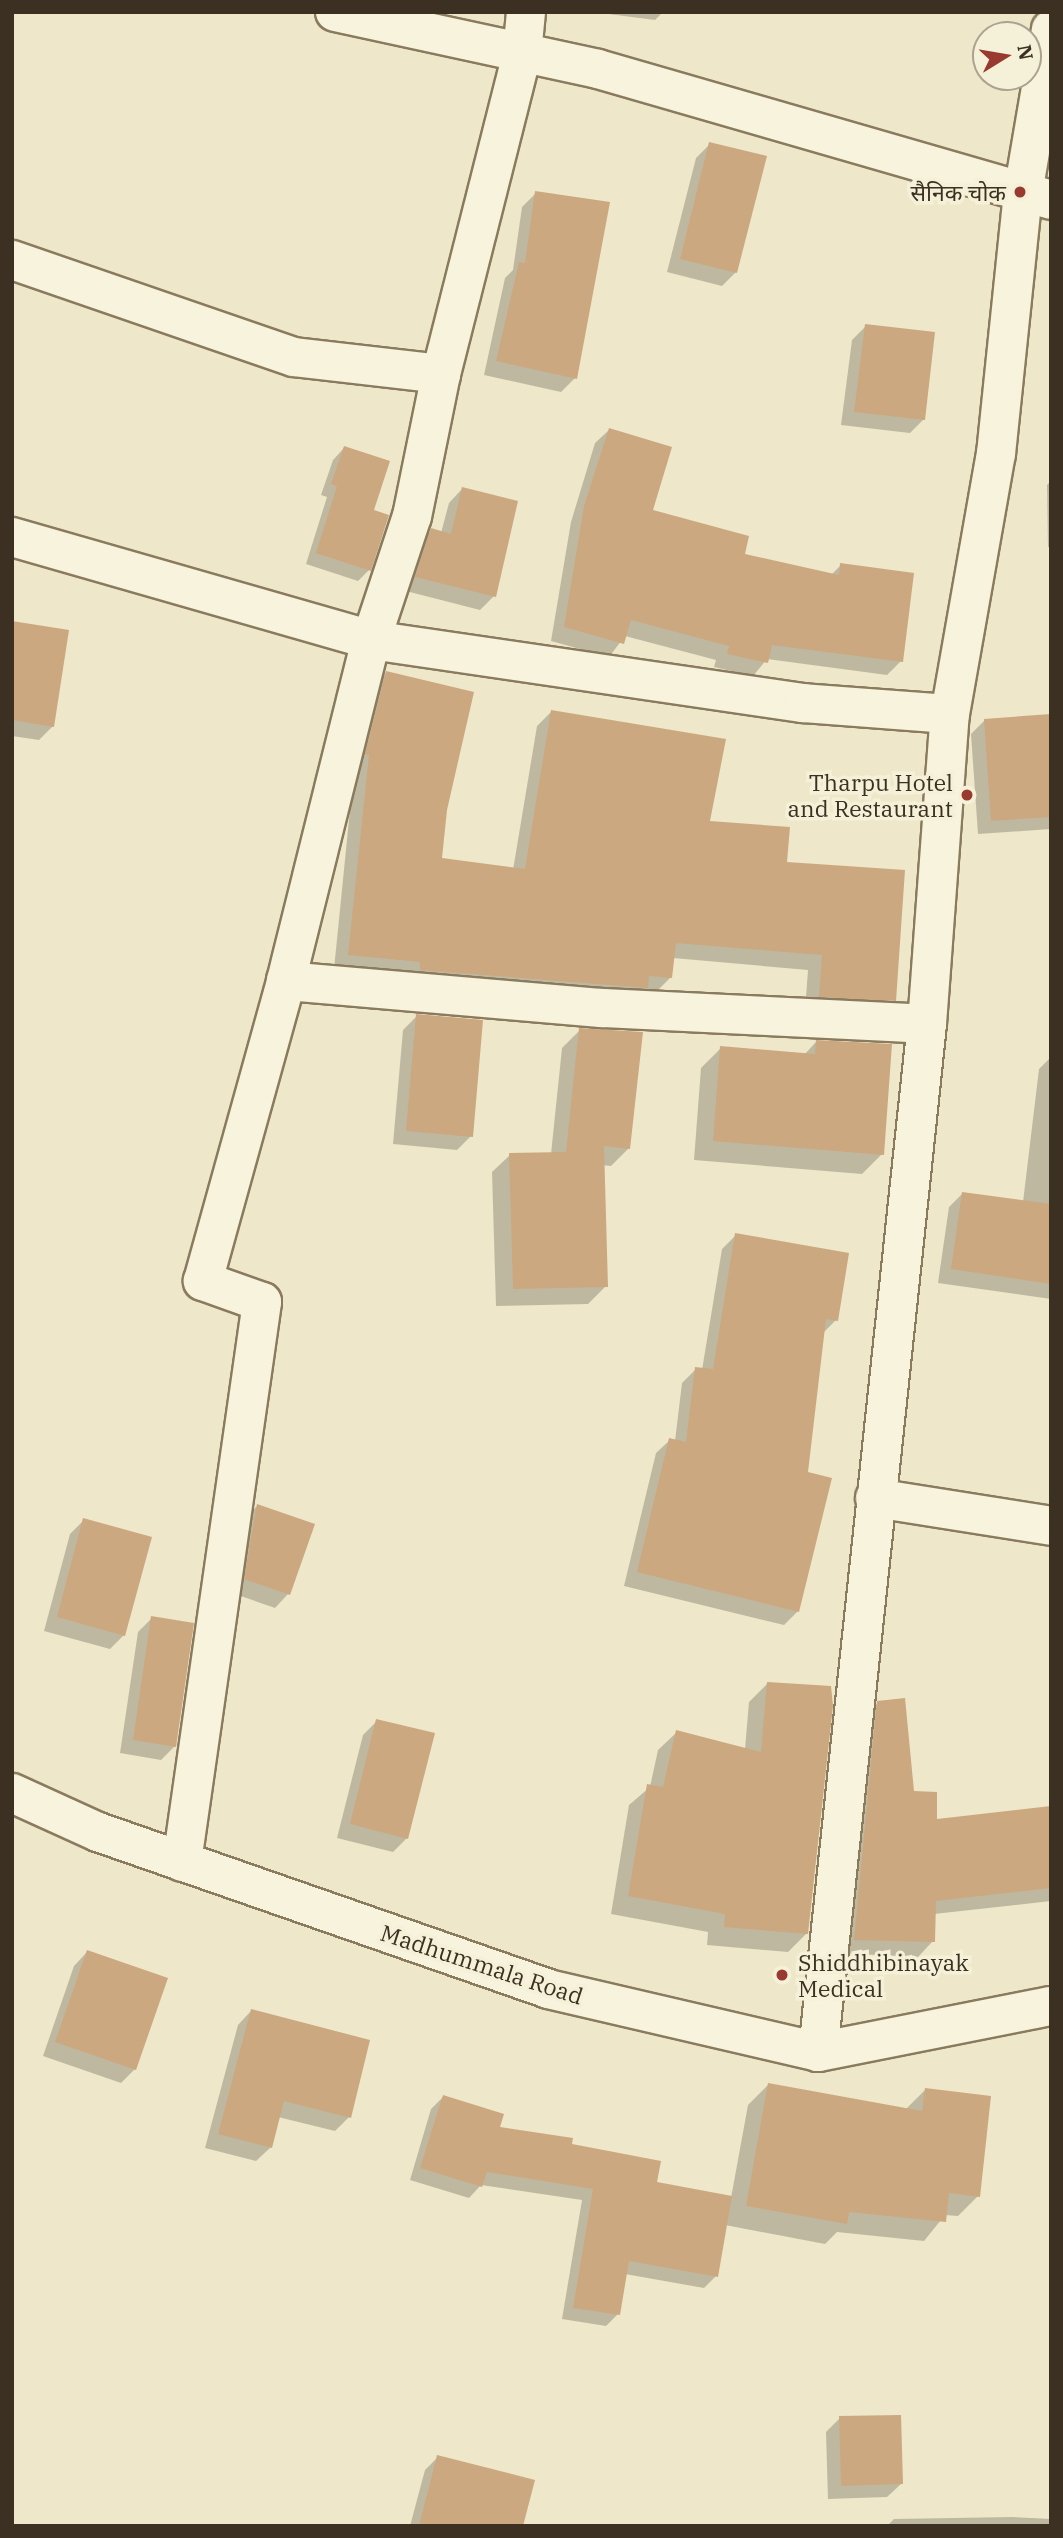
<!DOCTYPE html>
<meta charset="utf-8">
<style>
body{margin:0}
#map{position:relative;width:1063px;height:2538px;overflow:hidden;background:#eee7c9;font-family:"IBM Plex Serif","Noto Sans Devanagari",serif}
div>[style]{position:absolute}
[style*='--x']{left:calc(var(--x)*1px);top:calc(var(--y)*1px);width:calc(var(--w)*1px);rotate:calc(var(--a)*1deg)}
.shadow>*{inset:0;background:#0003}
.building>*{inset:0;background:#cba880}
.roads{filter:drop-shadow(2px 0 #8a7a5e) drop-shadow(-2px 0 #8a7a5e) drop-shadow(0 2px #8a7a5e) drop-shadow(0 -2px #8a7a5e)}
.minor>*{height:38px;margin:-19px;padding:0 19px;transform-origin:19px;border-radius:19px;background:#f8f3dc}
.dots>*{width:19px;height:19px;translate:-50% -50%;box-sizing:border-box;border:4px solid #f5f0d8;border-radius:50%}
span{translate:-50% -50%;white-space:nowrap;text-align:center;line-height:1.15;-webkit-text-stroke:7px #f5f0d8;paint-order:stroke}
.poi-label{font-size:23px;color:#3b3021}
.right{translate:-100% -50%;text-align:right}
.left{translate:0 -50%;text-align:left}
.street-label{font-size:23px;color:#3b3021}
.frame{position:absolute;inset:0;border:14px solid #3b3021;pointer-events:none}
.north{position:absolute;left:972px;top:21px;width:70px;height:70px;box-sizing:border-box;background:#f5f0d8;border:2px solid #aba38f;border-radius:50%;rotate:79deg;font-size:19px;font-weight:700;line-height:28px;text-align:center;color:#3b3021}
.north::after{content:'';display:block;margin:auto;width:24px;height:32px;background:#983a2f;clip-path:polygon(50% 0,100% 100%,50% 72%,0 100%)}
</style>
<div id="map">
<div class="shadow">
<div style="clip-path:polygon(593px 12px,663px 12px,655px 20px)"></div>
<div style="clip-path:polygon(710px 144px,736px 272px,722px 286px,667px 272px,696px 158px)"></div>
<div style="clip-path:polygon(536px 193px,575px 378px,561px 392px,484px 375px,505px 278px,513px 270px,522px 207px)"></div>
<div style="clip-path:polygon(866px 326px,924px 419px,910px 433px,841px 425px,852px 340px)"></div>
<div style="clip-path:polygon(609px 430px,651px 511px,743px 555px,831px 575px,841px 565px,901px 661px,887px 675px,767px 659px,753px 676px,714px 667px,716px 660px,625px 636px,609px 657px,551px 641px,571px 522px,595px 443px)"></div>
<div style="clip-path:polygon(344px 448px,372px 511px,369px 570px,358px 581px,306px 564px,327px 497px,321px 495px,333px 460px)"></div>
<div style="clip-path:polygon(1051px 481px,1051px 547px,1048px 547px,1047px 485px)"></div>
<div style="clip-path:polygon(462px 489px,494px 596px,480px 610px,402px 590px,418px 543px,432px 530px,441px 533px,449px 503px)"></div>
<div style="clip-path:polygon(12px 623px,53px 726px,39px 740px,12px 736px)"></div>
<div style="clip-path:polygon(386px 673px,445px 810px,440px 859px,513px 870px,537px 726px,552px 711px,708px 823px,785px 863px,882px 999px,867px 1014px,805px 1011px,808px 970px,673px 958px,671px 977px,656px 992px,643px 991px,631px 1002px,334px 969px,354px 770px,372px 687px)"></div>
<div style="clip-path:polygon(1051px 716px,1051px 829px,978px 834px,971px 734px,985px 720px)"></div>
<div style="clip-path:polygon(417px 1016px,471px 1136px,457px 1150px,393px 1144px,403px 1030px)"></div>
<div style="clip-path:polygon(580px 1030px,629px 1148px,611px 1166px,602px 1165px,606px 1286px,588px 1304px,496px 1306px,492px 1172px,510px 1155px,551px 1154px,562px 1048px)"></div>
<div style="clip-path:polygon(816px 1042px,882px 1154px,862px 1174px,694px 1160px,701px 1068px,721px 1048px,804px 1055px)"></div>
<div style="clip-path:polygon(1051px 1057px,1051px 1299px,938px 1283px,949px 1207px,962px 1194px,1023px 1202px,1039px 1069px)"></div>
<div style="clip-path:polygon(736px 1235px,836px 1320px,823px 1333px,806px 1473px,798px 1611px,784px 1625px,624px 1586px,656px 1453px,670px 1440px,675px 1441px,682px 1383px,696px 1369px,702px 1370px,722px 1249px)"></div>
<div style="clip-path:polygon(257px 1506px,313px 1525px,288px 1594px,275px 1608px,232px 1593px,243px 1520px)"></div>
<div style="clip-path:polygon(84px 1520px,124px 1635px,110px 1649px,44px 1631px,70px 1534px)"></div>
<div style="clip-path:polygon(152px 1618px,175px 1746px,161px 1760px,120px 1753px,138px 1632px)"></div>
<div style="clip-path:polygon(767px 1684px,807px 1933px,788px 1952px,707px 1945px,708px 1932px,611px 1914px,629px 1805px,650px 1787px,658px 1750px,677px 1732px,745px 1749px,749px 1702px)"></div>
<div style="clip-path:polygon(878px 1703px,913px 1793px,935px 1821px,1051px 1808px,1051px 1901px,934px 1914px,933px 1941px,918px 1957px,837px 1953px,862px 1719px)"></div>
<div style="clip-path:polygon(377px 1721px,407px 1838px,393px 1852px,337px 1838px,363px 1735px)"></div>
<div style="clip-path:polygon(87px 1952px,135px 2069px,121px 2083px,43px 2056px,74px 1966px)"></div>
<div style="clip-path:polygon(251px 2011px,349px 2117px,335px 2131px,278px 2117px,270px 2148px,256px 2161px,205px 2148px,238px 2025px)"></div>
<div style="clip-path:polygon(768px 2085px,905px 2110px,925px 2090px,978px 2196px,958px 2216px,945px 2215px,924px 2241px,837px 2232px,825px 2244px,725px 2225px,716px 2276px,704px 2288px,625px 2274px,618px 2314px,606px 2326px,562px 2319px,582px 2200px,481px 2185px,469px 2198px,410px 2180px,431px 2109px,443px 2097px,498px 2129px,570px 2146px,655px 2184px,731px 2198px,748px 2105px)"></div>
<div style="clip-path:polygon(840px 2418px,901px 2484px,887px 2497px,828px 2499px,826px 2432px)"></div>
<div style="clip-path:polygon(438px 2457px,521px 2526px,410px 2526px,425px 2470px)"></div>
<div style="clip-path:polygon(1012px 2517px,1051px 2519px,1051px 2526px,887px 2526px,894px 2519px)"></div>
</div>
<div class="building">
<div style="clip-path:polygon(709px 142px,767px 156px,737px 273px,680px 259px)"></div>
<div style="clip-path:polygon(535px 191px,610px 202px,577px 379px,496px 361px,519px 262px,525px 263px)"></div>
<div style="clip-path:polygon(865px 324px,935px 332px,925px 420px,854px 412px)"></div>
<div style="clip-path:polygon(609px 428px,672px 447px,653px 510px,749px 536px,745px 554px,839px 575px,840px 563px,914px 573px,903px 662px,772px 645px,768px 663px,727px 654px,729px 646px,631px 620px,624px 644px,564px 627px,584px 506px)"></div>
<div style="clip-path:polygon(344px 446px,390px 461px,374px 510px,389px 515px,371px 571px,316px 553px,337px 486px,331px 484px)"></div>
<div style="clip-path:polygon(462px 487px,518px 501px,496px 597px,415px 577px,431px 528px,451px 534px)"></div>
<div style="clip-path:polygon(12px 621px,69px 630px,54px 727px,12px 720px)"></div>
<div style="clip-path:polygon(386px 671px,474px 692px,447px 810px,442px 858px,525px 869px,551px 710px,726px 739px,710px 821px,790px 827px,787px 862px,905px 870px,896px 1001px,819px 997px,822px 955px,676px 943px,672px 978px,649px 976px,648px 988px,420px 970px,420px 962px,348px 955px,369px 755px,365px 754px)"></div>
<div style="clip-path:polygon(1051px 714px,1051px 817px,991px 821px,984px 719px)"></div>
<div style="clip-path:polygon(416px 1014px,483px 1020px,473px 1137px,406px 1131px)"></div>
<div style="clip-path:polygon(579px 1028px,643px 1032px,630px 1149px,604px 1146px,608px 1287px,513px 1289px,509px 1153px,566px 1152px)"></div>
<div style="clip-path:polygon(816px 1040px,892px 1044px,884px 1155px,713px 1141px,720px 1046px,815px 1054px)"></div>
<div style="clip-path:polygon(962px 1192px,1051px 1204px,1051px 1284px,951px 1269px)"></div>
<div style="clip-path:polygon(735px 1233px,849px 1253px,838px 1321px,826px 1319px,808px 1472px,832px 1478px,799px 1612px,637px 1572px,669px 1438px,686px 1442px,695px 1367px,713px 1369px)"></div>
<div style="clip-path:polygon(257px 1504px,315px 1524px,290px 1595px,244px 1579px)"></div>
<div style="clip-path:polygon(83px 1518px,152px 1537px,125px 1636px,57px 1617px)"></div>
<div style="clip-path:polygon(151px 1616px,194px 1623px,176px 1747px,133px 1740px)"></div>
<div style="clip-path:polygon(767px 1682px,831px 1686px,833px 1706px,808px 1934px,724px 1927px,725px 1914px,628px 1896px,647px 1784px,663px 1787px,676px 1730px,761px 1752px)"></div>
<div style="clip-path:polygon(905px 1698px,914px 1791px,937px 1792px,937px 1819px,1051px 1806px,1051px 1888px,936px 1901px,935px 1942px,854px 1940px,877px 1701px)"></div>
<div style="clip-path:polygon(376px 1719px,435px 1733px,408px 1839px,350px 1824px)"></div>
<div style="clip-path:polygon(87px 1950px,168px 1978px,136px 2070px,55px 2042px)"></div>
<div style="clip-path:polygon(251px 2009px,370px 2040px,351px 2118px,284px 2101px,272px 2148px,218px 2134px)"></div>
<div style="clip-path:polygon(768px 2083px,922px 2111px,925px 2088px,991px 2096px,980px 2197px,949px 2193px,946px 2222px,849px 2212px,847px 2224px,746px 2206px)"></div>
<div style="clip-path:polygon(443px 2095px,504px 2114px,500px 2127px,573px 2138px,572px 2144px,661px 2161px,657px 2182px,732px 2196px,718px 2277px,629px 2261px,620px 2315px,573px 2308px,593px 2189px,487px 2172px,482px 2187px,420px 2168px)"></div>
<div style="clip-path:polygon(901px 2415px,903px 2484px,841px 2486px,839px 2416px)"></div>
<div style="clip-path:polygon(437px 2455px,535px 2480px,523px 2526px,419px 2526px)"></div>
</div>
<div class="roads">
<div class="minor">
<div style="--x:335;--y:12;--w:269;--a:12.2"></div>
<div style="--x:598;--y:69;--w:472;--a:16.1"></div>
<div style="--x:526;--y:12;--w:42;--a:95.4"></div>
<div style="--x:522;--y:54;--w:330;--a:104.2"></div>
<div style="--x:441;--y:374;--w:145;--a:101.5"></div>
<div style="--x:412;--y:516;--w:131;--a:108.3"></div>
<div style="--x:371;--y:640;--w:351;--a:104"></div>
<div style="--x:286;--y:981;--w:317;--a:4.9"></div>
<div style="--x:602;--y:1008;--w:325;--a:2.8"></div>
<div style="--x:12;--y:260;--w:298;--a:19"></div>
<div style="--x:294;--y:357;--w:148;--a:6.6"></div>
<div style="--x:12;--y:537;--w:373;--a:16"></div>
<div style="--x:371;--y:640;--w:437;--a:8.3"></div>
<div style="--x:803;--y:703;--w:147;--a:4.3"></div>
<div style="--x:875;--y:1498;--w:178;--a:9"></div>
<div style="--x:12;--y:1793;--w:94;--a:24.4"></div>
<div style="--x:98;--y:1832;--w:477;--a:19.2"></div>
<div style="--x:548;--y:1989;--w:277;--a:13.1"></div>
<div style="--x:818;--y:2052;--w:237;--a:-11.2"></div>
<div style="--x:182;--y:1862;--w:566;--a:-81.87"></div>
<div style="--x:262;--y:1302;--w:63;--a:-160.4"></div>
<div style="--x:203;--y:1281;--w:311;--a:-74.5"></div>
<div style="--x:818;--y:2052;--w:1034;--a:-83.95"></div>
<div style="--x:927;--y:1024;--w:311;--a:-85.8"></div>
<div style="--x:950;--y:714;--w:264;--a:-80"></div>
<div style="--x:996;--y:454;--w:262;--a:-84.1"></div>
<div style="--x:1023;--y:193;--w:166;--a:-80.3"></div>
</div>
</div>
<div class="dots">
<div style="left:1020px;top:192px;background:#983a2f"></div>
<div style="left:967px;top:795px;background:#983a2f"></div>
<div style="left:782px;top:1975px;background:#983a2f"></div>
</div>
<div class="poi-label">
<span class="right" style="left:1006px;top:192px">सैनिक चोक</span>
<span class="right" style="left:953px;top:795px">Tharpu Hotel<br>and Restaurant</span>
<span class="left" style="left:798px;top:1975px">Shiddhibinayak<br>Medical</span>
</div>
<div class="street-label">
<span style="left:482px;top:1964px;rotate:18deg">Madhummala Road</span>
</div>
<div class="frame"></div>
<div class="north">N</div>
</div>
